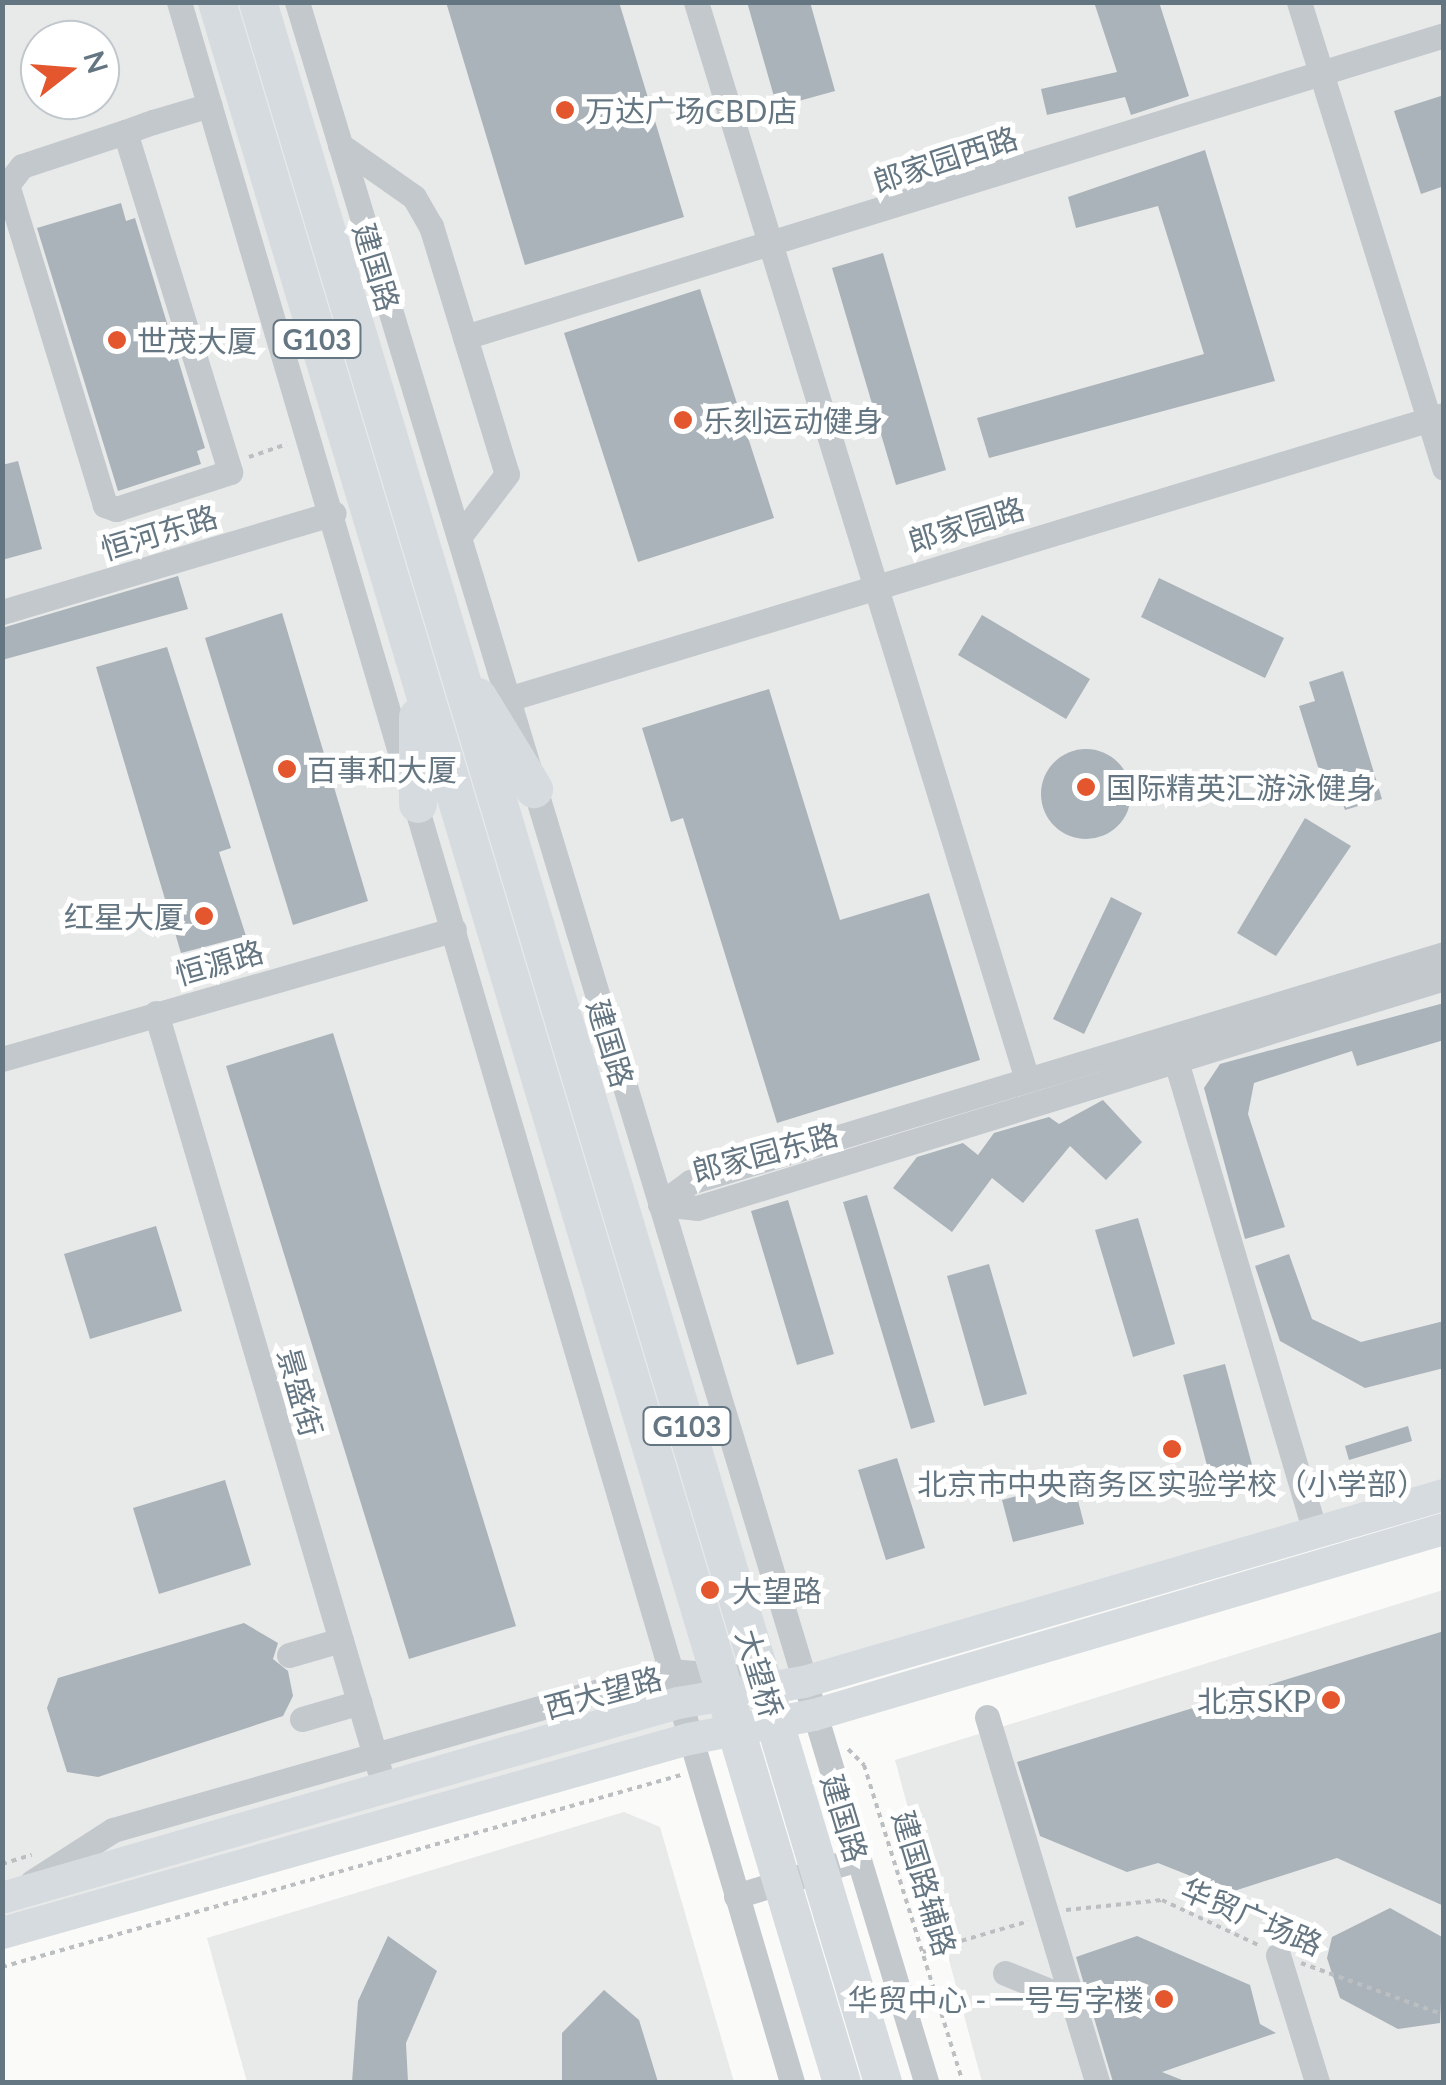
<!DOCTYPE html>
<meta charset="utf-8">
<style>
body{margin:0}
#map{position:relative;width:1446px;height:2085px;overflow:hidden;background:#fafaf8;font-family:Lato,"Noto Sans SC",sans-serif}
div>[style]{position:absolute}
[style*='--x']{left:calc(var(--x)*1px);top:calc(var(--y)*1px);width:calc(var(--w)*1px);rotate:calc(var(--a)*1deg)}
.built>*{inset:0;background:#e8e9e9}
.building>*{inset:0;background:#aab3b9}
.round{border-radius:50%}
.path>*{height:4px;margin-top:-2px;transform-origin:0;background:repeating-linear-gradient(90deg,#bbbfc2 0 5px,transparent 0 10px)}
.minor>*{height:25px;margin:-12.5px;padding:0 12.5px;transform-origin:12.5px;border-radius:12.5px;background:#c3c8cc}
.major>*{height:32px;margin:-16px;padding:0 16px;transform-origin:16px;border-radius:16px;background:#d6dbdf}
.highway>*{height:38px;margin:-19px;padding:0 19px;transform-origin:19px;border-radius:19px;background:#d6dbdf}
.dots>*{width:28px;height:28px;translate:-50% -50%;box-sizing:border-box;border:5px solid #fff;border-radius:50%}
span{translate:-50% -50%;white-space:nowrap;text-align:center;line-height:1.15;-webkit-text-stroke:10px #fff;paint-order:stroke}
.shield-label span{padding:2px 8px;background:#fff;border:2px solid;border-radius:8px;-webkit-text-stroke-width:0}
.shield-label{font-size:28px;color:#657683;font-weight:700}
.poi-label{font-size:30px;color:#657683}
.left{translate:0 -50%;text-align:left}
.right{translate:-100% -50%;text-align:right}
.street-label{font-size:30px;color:#657683}
.frame{position:absolute;inset:0;border:5px solid #657683;pointer-events:none}
.north{position:absolute;left:20px;top:20px;width:100px;height:100px;box-sizing:border-box;background:#fff;border:2px solid #c1c8cd;border-radius:50%;rotate:73deg;font-size:28px;font-weight:700;line-height:40px;text-align:center;color:#657683}
.north::after{content:'';display:block;margin:auto;width:35px;height:45px;background:#e4572e;clip-path:polygon(50% 0,100% 100%,50% 72%,0 100%)}
</style>
<div id="map">
<div class="built">
<div style="clip-path:polygon(evenodd,3px 3px,1443px 3px,1443px 1509px,3px 1932px,3px 3px,40px 40px,100px 40px,100px 100px,40px 100px,40px 40px)"></div>
<div style="clip-path:polygon(1443px 1590px,1443px 2082px,982px 2082px,895px 1760px)"></div>
<div style="clip-path:polygon(624px 1812px,660px 1827px,734px 2082px,247px 2082px,207px 1938px)"></div>
</div>
<div class="building">
<div style="clip-path:polygon(446px 2px,619px 2px,684px 217px,525px 265px)"></div>
<div style="clip-path:polygon(747px 2px,810px 2px,835px 91px,777px 107px)"></div>
<div style="clip-path:polygon(1094px 2px,1159px 2px,1189px 96px,1131px 115px,1125px 97px,1047px 115px,1041px 89px,1117px 72px)"></div>
<div style="clip-path:polygon(1444px 95px,1444px 186px,1421px 194px,1394px 111px)"></div>
<div style="clip-path:polygon(1205px 150px,1275px 381px,989px 458px,977px 418px,1204px 354px,1158px 206px,1076px 228px,1068px 197px)"></div>
<div style="clip-path:polygon(121px 203px,126px 221px,135px 218px,205px 448px,197px 451px,201px 464px,118px 491px,37px 228px)"></div>
<div style="clip-path:polygon(883px 253px,946px 470px,896px 485px,832px 268px)"></div>
<div style="clip-path:polygon(700px 289px,774px 518px,638px 562px,564px 333px)"></div>
<div style="clip-path:polygon(18px 461px,42px 549px,2px 560px,2px 465px)"></div>
<div style="clip-path:polygon(178px 576px,188px 609px,2px 660px,2px 628px)"></div>
<div style="clip-path:polygon(1159px 578px,1284px 638px,1265px 678px,1141px 617px)"></div>
<div style="clip-path:polygon(282px 613px,368px 901px,293px 925px,205px 638px)"></div>
<div style="clip-path:polygon(982px 615px,1090px 679px,1066px 719px,958px 655px)"></div>
<div style="clip-path:polygon(167px 647px,231px 848px,219px 852px,246px 936px,181px 953px,96px 667px)"></div>
<div style="clip-path:polygon(1343px 671px,1382px 799px,1345px 810px,1340px 795px,1328px 799px,1299px 706px,1315px 701px,1309px 682px)"></div>
<div style="clip-path:polygon(769px 689px,840px 920px,929px 893px,980px 1060px,777px 1123px,683px 818px,671px 822px,642px 728px)"></div>
<div class="round" style="left:1041px;top:749px;width:90px;height:90px"></div>
<div style="clip-path:polygon(1305px 818px,1351px 846px,1276px 956px,1237px 933px)"></div>
<div style="clip-path:polygon(1111px 897px,1142px 913px,1084px 1034px,1053px 1019px)"></div>
<div style="clip-path:polygon(1444px 1003px,1444px 1040px,1357px 1066px,1352px 1051px,1254px 1083px,1248px 1114px,1285px 1227px,1245px 1239px,1204px 1088px,1220px 1064px)"></div>
<div style="clip-path:polygon(333px 1033px,516px 1626px,409px 1659px,226px 1066px)"></div>
<div style="clip-path:polygon(1103px 1100px,1142px 1142px,1106px 1180px,1070px 1146px,1023px 1203px,992px 1178px,952px 1232px,893px 1188px,917px 1157px,963px 1143px,978px 1155px,994px 1133px,1049px 1117px,1059px 1124px)"></div>
<div style="clip-path:polygon(867px 1195px,935px 1422px,911px 1429px,843px 1202px)"></div>
<div style="clip-path:polygon(788px 1200px,834px 1354px,797px 1365px,751px 1211px)"></div>
<div style="clip-path:polygon(1138px 1218px,1175px 1344px,1133px 1357px,1095px 1230px)"></div>
<div style="clip-path:polygon(156px 1226px,182px 1311px,90px 1339px,64px 1254px)"></div>
<div style="clip-path:polygon(1289px 1254px,1312px 1319px,1361px 1342px,1444px 1321px,1444px 1368px,1365px 1388px,1280px 1341px,1255px 1266px)"></div>
<div style="clip-path:polygon(989px 1264px,1027px 1394px,984px 1406px,947px 1276px)"></div>
<div style="clip-path:polygon(1225px 1364px,1255px 1476px,1213px 1488px,1183px 1375px)"></div>
<div style="clip-path:polygon(1408px 1426px,1412px 1441px,1349px 1460px,1345px 1446px)"></div>
<div style="clip-path:polygon(897px 1458px,925px 1548px,886px 1560px,858px 1470px)"></div>
<div style="clip-path:polygon(225px 1480px,251px 1565px,159px 1594px,133px 1508px)"></div>
<div style="clip-path:polygon(1073px 1481px,1084px 1524px,1013px 1542px,1002px 1500px)"></div>
<div style="clip-path:polygon(244px 1623px,278px 1643px,273px 1659px,288px 1671px,293px 1696px,283px 1716px,98px 1777px,67px 1772px,47px 1708px,58px 1678px)"></div>
<div style="clip-path:polygon(1444px 1631px,1444px 1906px,1337px 1858px,1231px 1892px,1158px 1863px,1127px 1872px,1040px 1836px,1017px 1762px)"></div>
<div style="clip-path:polygon(1390px 1908px,1444px 1938px,1440px 2023px,1398px 2029px,1340px 1998px,1327px 1958px,1332px 1937px)"></div>
<div style="clip-path:polygon(388px 1936px,437px 1971px,406px 2043px,408px 2082px,352px 2082px,358px 2001px)"></div>
<div style="clip-path:polygon(1137px 1936px,1250px 1985px,1260px 2024px,1276px 2033px,1162px 2072px,1187px 2082px,1113px 2082px,1076px 1957px)"></div>
<div style="clip-path:polygon(604px 1990px,639px 2020px,658px 2082px,562px 2082px,562px 2033px)"></div>
</div>
<div class="path">
<div style="--x:249;--y:457;--w:40;--a:-18.9"></div>
<div style="--x:848;--y:1749;--w:23;--a:45"></div>
<div style="--x:864;--y:1765;--w:332;--a:72.7"></div>
<div style="--x:2;--y:1864;--w:31;--a:-17"></div>
<div style="--x:1066;--y:1910;--w:97;--a:-5.9"></div>
<div style="--x:1162;--y:1900;--w:108;--a:25.1"></div>
<div style="--x:923;--y:1952;--w:110;--a:-16.3"></div>
<div style="--x:1301;--y:1963;--w:152;--a:20"></div>
<div style="--x:2;--y:1967;--w:706;--a:-15.79"></div>
</div>
<div class="minor">
<div style="--x:179;--y:2;--w:2168;--a:73.58"></div>
<div style="--x:297;--y:2;--w:2173;--a:73.17"></div>
<div style="--x:696;--y:2;--w:1127;--a:72.92"></div>
<div style="--x:1299;--y:2;--w:488;--a:72.7"></div>
<div style="--x:125;--y:132;--w:356;--a:72.8"></div>
<div style="--x:230;--y:472;--w:120;--a:162"></div>
<div style="--x:116;--y:509;--w:12;--a:-160"></div>
<div style="--x:105;--y:505;--w:335;--a:-107"></div>
<div style="--x:7;--y:185;--w:24;--a:-52"></div>
<div style="--x:22;--y:166;--w:108;--a:-18.3"></div>
<div style="--x:125;--y:132;--w:30;--a:-20"></div>
<div style="--x:153;--y:122;--w:59;--a:-16.6"></div>
<div style="--x:340;--y:145;--w:90;--a:35.1"></div>
<div style="--x:414;--y:197;--w:34;--a:60"></div>
<div style="--x:431;--y:226;--w:259;--a:73"></div>
<div style="--x:507;--y:474;--w:79;--a:127.3"></div>
<div style="--x:465;--y:337;--w:1025;--a:-17.14"></div>
<div style="--x:2;--y:612;--w:346;--a:-16.6"></div>
<div style="--x:508;--y:699;--w:978;--a:-16.88"></div>
<div style="--x:156;--y:1013;--w:788;--a:73.57"></div>
<div style="--x:1173;--y:1051;--w:502;--a:73.55"></div>
<div style="--x:2;--y:1059;--w:470;--a:-16"></div>
<div style="--x:660;--y:1204;--w:37;--a:-36"></div>
<div style="--x:690;--y:1182;--w:788;--a:-16.82"></div>
<div style="--x:660;--y:1204;--w:37;--a:6"></div>
<div style="--x:697;--y:1208;--w:782;--a:-17.11"></div>
<div style="--x:289;--y:1655;--w:54;--a:-16.1"></div>
<div style="--x:987;--y:1717;--w:381;--a:73.2"></div>
<div style="--x:302;--y:1719;--w:60;--a:-16.3"></div>
<div style="--x:32;--y:1882;--w:96;--a:-32.7"></div>
<div style="--x:113;--y:1830;--w:578;--a:-15.96"></div>
<div style="--x:669;--y:1671;--w:65;--a:4.4"></div>
<div style="--x:736;--y:1896;--w:127;--a:-16.9"></div>
<div style="--x:1278;--y:1955;--w:133;--a:72.9"></div>
<div style="--x:1005;--y:1973;--w:72;--a:21.9"></div>
</div>
<div class="major">
<div style="--x:2;--y:1898;--w:704;--a:-16.09"></div>
<div style="--x:678;--y:1703;--w:128;--a:-9.5"></div>
<div style="--x:804;--y:1682;--w:667;--a:-16.29"></div>
<div style="--x:2;--y:1933;--w:714;--a:-15.77"></div>
<div style="--x:689;--y:1739;--w:127;--a:-10.9"></div>
<div style="--x:814;--y:1715;--w:657;--a:-16.45"></div>
</div>
<div class="highway">
<div style="--x:217;--y:2;--w:2172;--a:73.28"></div>
<div style="--x:258;--y:2;--w:2172;--a:73.28"></div>
<div style="--x:478;--y:697;--w:108;--a:58.7"></div>
<div style="--x:418;--y:804;--w:87;--a:-90"></div>
</div>
<div class="dots">
<div style="left:565px;top:110px;background:#e4572e"></div>
<div style="left:117px;top:340px;background:#e4572e"></div>
<div style="left:683px;top:420px;background:#e4572e"></div>
<div style="left:287px;top:769px;background:#e4572e"></div>
<div style="left:1086px;top:787px;background:#e4572e"></div>
<div style="left:204px;top:916px;background:#e4572e"></div>
<div style="left:1172px;top:1449px;background:#e4572e"></div>
<div style="left:710px;top:1590px;background:#e4572e"></div>
<div style="left:1331px;top:1700px;background:#e4572e"></div>
<div style="left:1164px;top:1999px;background:#e4572e"></div>
</div>
<div class="shield-label">
<span style="left:317px;top:339px">G103</span>
<span style="left:687px;top:1426px">G103</span>
</div>
<div class="poi-label">
<span class="left" style="left:585px;top:110px">万达广场CBD店</span>
<span class="left" style="left:137px;top:340px">世茂大厦</span>
<span class="left" style="left:703px;top:420px">乐刻运动健身</span>
<span class="left" style="left:307px;top:769px">百事和大厦</span>
<span class="left" style="left:1106px;top:787px">国际精英汇游泳健身</span>
<span class="right" style="left:184px;top:916px">红星大厦</span>
<span style="left:1172px;top:1483px">北京市中央商务区实验学校（小学部）</span>
<span class="left" style="left:732px;top:1590px">大望路</span>
<span class="right" style="left:1311px;top:1700px">北京SKP</span>
<span class="right" style="left:1144px;top:1999px">华贸中心 - 一号写字楼</span>
</div>
<div class="street-label">
<span style="left:945px;top:159px;rotate:-18deg">郎家园西路</span>
<span style="left:377px;top:267px;rotate:73deg">建国路</span>
<span style="left:966px;top:524px;rotate:-17deg">郎家园路</span>
<span style="left:159px;top:532px;rotate:-17deg">恒河东路</span>
<span style="left:219px;top:962px;rotate:-16deg">恒源路</span>
<span style="left:611px;top:1043px;rotate:73deg">建国路</span>
<span style="left:765px;top:1152px;rotate:-15deg">郎家园东路</span>
<span style="left:301px;top:1392px;rotate:74deg">景盛街</span>
<span style="left:760px;top:1673px;rotate:73deg">大望桥</span>
<span style="left:603px;top:1692px;rotate:-15deg">西大望路</span>
<span style="left:845px;top:1818px;rotate:73deg">建国路</span>
<span style="left:925px;top:1883px;rotate:73deg">建国路辅路</span>
<span style="left:1252px;top:1916px;rotate:23deg">华贸广场路</span>
</div>
<div class="frame"></div>
<div class="north">N</div>
</div>
